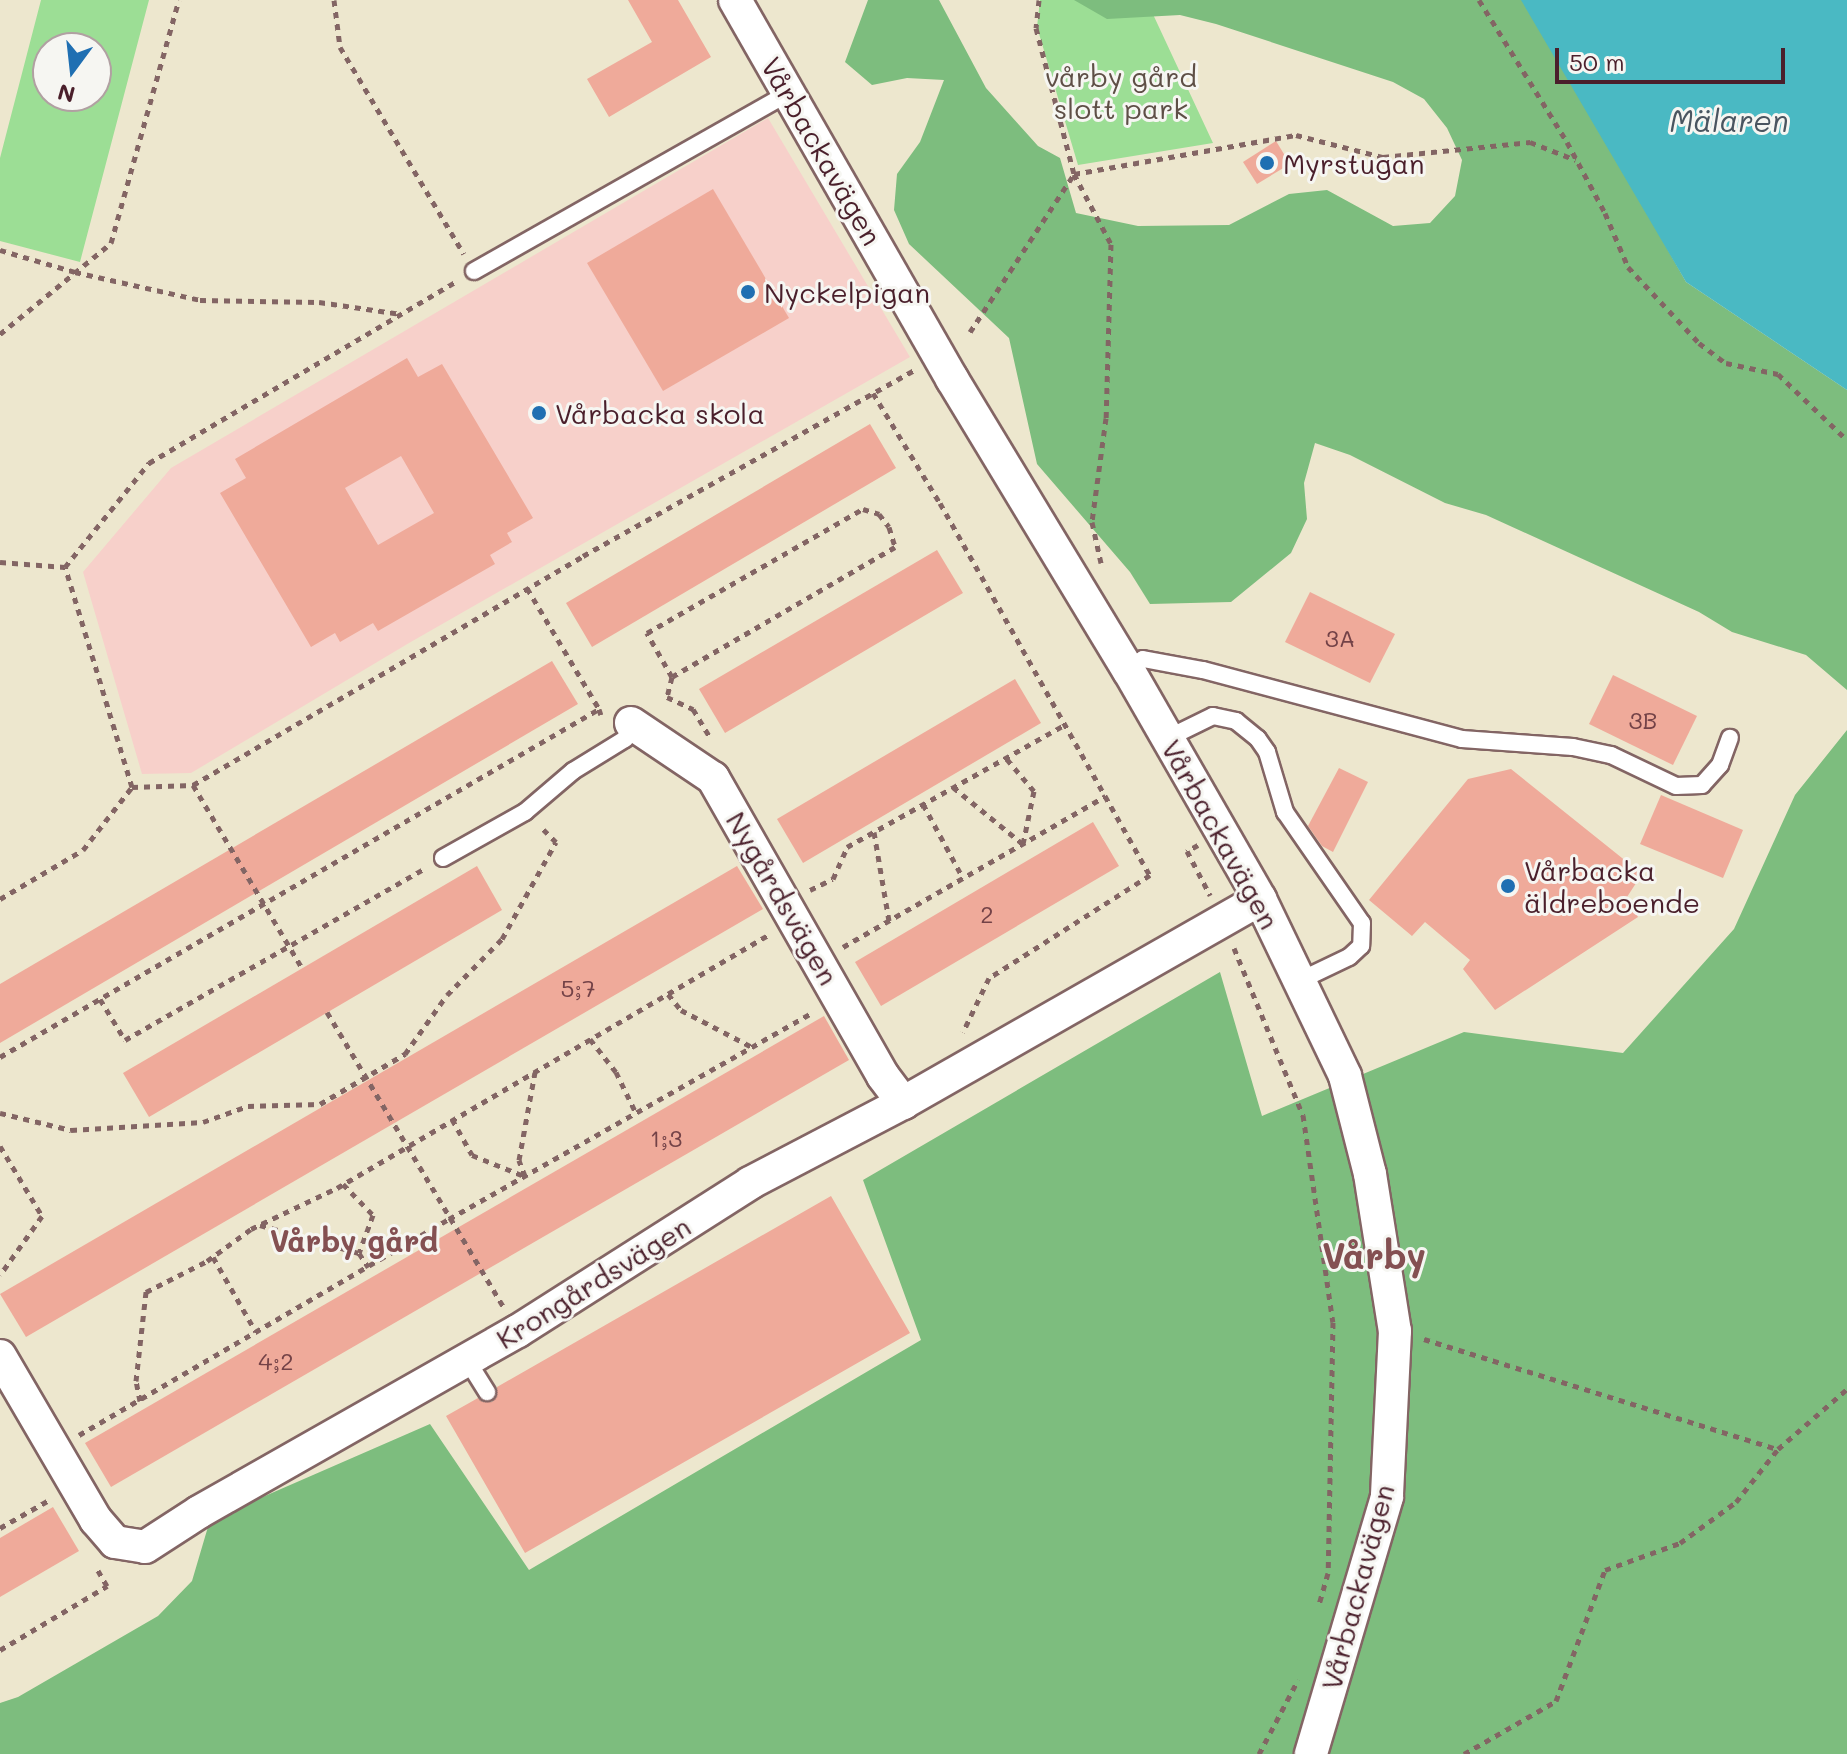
<!DOCTYPE html>
<meta charset="utf-8">
<style>
body{margin:0}
#map{position:relative;width:1847px;height:1754px;overflow:hidden;background:#ede7ce;font-family:Mali,sans-serif}
div>[style]{position:absolute}
[style*='--x']{left:calc(var(--x)*1px);top:calc(var(--y)*1px);width:calc(var(--w)*1px);rotate:calc(var(--a)*1deg)}
.built>*{inset:0;background:#f7d0ca}
.green>*{inset:0;background:#9cde95}
.forest>*{inset:0;background:#7dbd7e}
.water>*{inset:0;background:#4ab9c3}
.building>*{inset:0;background:#efaa9a}
.path>*{height:5px;margin-top:-2.5px;transform-origin:0;background:repeating-linear-gradient(90deg,#836564 0 6px,transparent 0 12px)}
.roads{filter:drop-shadow(2px 0 #836564) drop-shadow(-2px 0 #836564) drop-shadow(0 2px #836564) drop-shadow(0 -2px #836564)}
.service>*{height:16px;margin:-8px;padding:0 8px;transform-origin:8px;border-radius:8px;background:#fff}
.minor>*{height:32px;margin:-16px;padding:0 16px;transform-origin:16px;border-radius:16px;background:#fff}
.dots>*{width:22px;height:22px;translate:-50% -50%;box-sizing:border-box;border:4px solid #f6f6f2;border-radius:50%}
span{translate:-50% -50%;white-space:nowrap;text-align:center;line-height:1.15;-webkit-text-stroke:6px #f6f6f2;paint-order:stroke}
.number-label{font-size:24px;color:#734247}
.number-label span{-webkit-text-stroke-width:0}
.park-label{font-size:28px;color:#5e4f46}
.street-label{font-size:28px;color:#4a1f2b}
.poi-label{font-size:28px;color:#4a1f2b}
.left{translate:0 -50%;text-align:left}
.water-label{font-size:30px;color:#4a5560;font-style:italic}
.neighbourhood-label{font-size:30px;color:#845052;font-weight:700}
.district-label{font-size:36px;color:#845052;font-weight:700}
.north{position:absolute;left:32px;top:32px;width:80px;height:80px;box-sizing:border-box;background:#f6f6f2;border:2px solid #b1a0a2;border-radius:50%;rotate:195deg;font-size:22px;font-weight:700;line-height:32px;text-align:center;color:#4a1f2b}
.north::after{content:'';display:block;margin:auto;width:28px;height:36px;background:#1f6fb2;clip-path:polygon(50% 0,100% 100%,50% 72%,0 100%)}
.scale{position:absolute;left:1555px;top:48px;width:230px;height:36px;box-sizing:border-box;border:4px solid #4a1f2b;border-top:0;padding-left:10px;font-size:24px;line-height:28px;white-space:nowrap;color:#4a1f2b;-webkit-text-stroke:6px #f6f6f2;paint-order:stroke}
</style>
<div id="map">
<div class="built">
<div style="clip-path:polygon(768px 118px,910px 357px,409px 643px,191px 773px,142px 774px,83px 572px,171px 468px)"></div>
</div>
<div class="green">
<div style="clip-path:polygon(evenodd,41px 0,149px 0,80px 262px,0 241px,0 158px,41px 0,48px 48px,96px 48px,96px 96px,48px 96px,48px 48px)"></div>
<div style="clip-path:polygon(1040px 0,1151px 0,1151px 10px,1213px 143px,1078px 165px,1037px 27px)"></div>
</div>
<div class="forest">
<div style="clip-path:polygon(868px 0,939px 0,986px 88px,1038px 146px,1060px 158px,1076px 213px,1138px 226px,1229px 225px,1289px 194px,1327px 190px,1393px 226px,1430px 223px,1455px 196px,1462px 160px,1447px 128px,1424px 99px,1393px 82px,1216px 24px,1180px 15px,1107px 19px,1074px 0,1527px 0,1686px 282px,1847px 390px,1847px 690px,1806px 655px,1732px 632px,1699px 612px,1486px 515px,1445px 503px,1350px 455px,1315px 443px,1304px 483px,1307px 519px,1291px 553px,1231px 602px,1150px 604px,1130px 572px,1037px 464px,1009px 338px,909px 244px,894px 210px,897px 174px,920px 142px,944px 80px,907px 78px,872px 85px,845px 62px)"></div>
<div style="clip-path:polygon(1847px 730px,1847px 1754px,0 1754px,0 1703px,18px 1697px,158px 1616px,192px 1581px,210px 1520px,430px 1424px,529px 1570px,921px 1340px,863px 1180px,1220px 972px,1262px 1116px,1464px 1032px,1623px 1053px,1734px 929px,1795px 795px)"></div>
</div>
<div class="water">
<div style="clip-path:polygon(1521px 0,1847px 0,1847px 390px,1686px 282px)"></div>
</div>
<div class="building">
<div style="clip-path:polygon(628px 0,678px 0,711px 57px,609px 117px,587px 79px,652px 42px)"></div>
<div style="clip-path:polygon(1276px 141px,1290px 164px,1257px 184px,1243px 162px)"></div>
<div style="clip-path:polygon(713px 189px,789px 318px,663px 391px,587px 263px)"></div>
<div style="clip-path:polygon(evenodd,407px 358px,418px 377px,442px 364px,533px 518px,507px 533px,512px 542px,490px 555px,495px 564px,378px 631px,373px 623px,340px 642px,335px 633px,311px 647px,220px 493px,246px 478px,235px 459px,407px 358px,401px 456px,434px 513px,378px 545px,345px 488px,401px 456px)"></div>
<div style="clip-path:polygon(870px 424px,896px 468px,592px 647px,566px 603px)"></div>
<div style="clip-path:polygon(937px 550px,963px 593px,725px 733px,699px 689px)"></div>
<div style="clip-path:polygon(1310px 592px,1395px 634px,1370px 683px,1285px 642px)"></div>
<div style="clip-path:polygon(552px 661px,578px 704px,0 1043px,0 984px)"></div>
<div style="clip-path:polygon(1613px 675px,1697px 716px,1673px 765px,1589px 724px)"></div>
<div style="clip-path:polygon(1015px 679px,1041px 723px,803px 863px,777px 819px)"></div>
<div style="clip-path:polygon(1339px 768px,1368px 782px,1333px 852px,1322px 846px,1308px 826px)"></div>
<div style="clip-path:polygon(1511px 769px,1642px 874px,1627px 897px,1638px 917px,1495px 1010px,1463px 969px,1470px 960px,1425px 922px,1412px 936px,1369px 900px,1468px 779px)"></div>
<div style="clip-path:polygon(1661px 795px,1743px 830px,1723px 878px,1640px 844px)"></div>
<div style="clip-path:polygon(1093px 822px,1119px 866px,881px 1006px,855px 962px)"></div>
<div style="clip-path:polygon(477px 866px,502px 910px,149px 1117px,123px 1073px)"></div>
<div style="clip-path:polygon(737px 866px,763px 909px,26px 1337px,0 1294px)"></div>
<div style="clip-path:polygon(824px 1016px,849px 1060px,111px 1487px,85px 1443px)"></div>
<div style="clip-path:polygon(831px 1196px,910px 1333px,525px 1553px,446px 1416px,478px 1398px,483px 1402px,492px 1402px,497px 1396px,497px 1387px)"></div>
<div style="clip-path:polygon(53px 1507px,79px 1551px,0 1597px,0 1538px)"></div>
</div>
<div class="path">
<div style="--x:334;--y:0;--w:47;--a:82.7"></div>
<div style="--x:340;--y:47;--w:241;--a:59.1"></div>
<div style="--x:1039;--y:0;--w:28;--a:96"></div>
<div style="--x:1036;--y:28;--w:151;--a:75.4"></div>
<div style="--x:1074;--y:174;--w:79;--a:62.1"></div>
<div style="--x:1111;--y:244;--w:174;--a:91.6"></div>
<div style="--x:1106;--y:418;--w:105;--a:97.7"></div>
<div style="--x:1092;--y:522;--w:42;--a:77.6"></div>
<div style="--x:1479;--y:0;--w:167;--a:58.2"></div>
<div style="--x:1567;--y:142;--w:81;--a:61.8"></div>
<div style="--x:1605;--y:213;--w:59;--a:66.9"></div>
<div style="--x:1628;--y:267;--w:104;--a:46.9"></div>
<div style="--x:1699;--y:343;--w:34;--a:37"></div>
<div style="--x:1726;--y:363;--w:53;--a:11.9"></div>
<div style="--x:1778;--y:374;--w:95;--a:43.7"></div>
<div style="--x:0;--y:250;--w:78;--a:16.3"></div>
<div style="--x:75;--y:272;--w:128;--a:12.6"></div>
<div style="--x:200;--y:300;--w:119;--a:1"></div>
<div style="--x:319;--y:302;--w:83;--a:8.3"></div>
<div style="--x:970;--y:332;--w:189;--a:-56.6"></div>
<div style="--x:1074;--y:174;--w:225;--a:-10"></div>
<div style="--x:1296;--y:135;--w:90;--a:14.2"></div>
<div style="--x:1383;--y:157;--w:148;--a:-5.8"></div>
<div style="--x:1530;--y:142;--w:49;--a:21.4"></div>
<div style="--x:0;--y:334;--w:144;--a:-39.3"></div>
<div style="--x:111;--y:243;--w:252;--a:-74.4"></div>
<div style="--x:873;--y:393;--w:129;--a:58.7"></div>
<div style="--x:940;--y:503;--w:427;--a:60.6"></div>
<div style="--x:1150;--y:875;--w:191;--a:147.4"></div>
<div style="--x:989;--y:978;--w:60;--a:115.7"></div>
<div style="--x:0;--y:562;--w:65;--a:4.4"></div>
<div style="--x:527;--y:588;--w:141;--a:59.2"></div>
<div style="--x:672;--y:677;--w:51;--a:-119.6"></div>
<div style="--x:647;--y:633;--w:249;--a:-29.9"></div>
<div style="--x:863;--y:509;--w:17;--a:17"></div>
<div style="--x:879;--y:514;--w:16;--a:52"></div>
<div style="--x:889;--y:527;--w:21;--a:73"></div>
<div style="--x:895;--y:547;--w:258;--a:149.8"></div>
<div style="--x:672;--y:677;--w:21;--a:104"></div>
<div style="--x:667;--y:697;--w:29;--a:25"></div>
<div style="--x:693;--y:709;--w:33;--a:59"></div>
<div style="--x:193;--y:785;--w:213;--a:59.2"></div>
<div style="--x:132;--y:787;--w:61;--a:-1.9"></div>
<div style="--x:193;--y:785;--w:452;--a:-30.4"></div>
<div style="--x:583;--y:556;--w:380;--a:-29.3"></div>
<div style="--x:953;--y:787;--w:90;--a:39.2"></div>
<div style="--x:1023;--y:844;--w:54;--a:-78.3"></div>
<div style="--x:1034;--y:791;--w:43;--a:-130.3"></div>
<div style="--x:923;--y:804;--w:84;--a:61.6"></div>
<div style="--x:874;--y:832;--w:90;--a:80.4"></div>
<div style="--x:1198;--y:845;--w:13;--a:151"></div>
<div style="--x:1187;--y:851;--w:50;--a:62.4"></div>
<div style="--x:810;--y:890;--w:25;--a:-26"></div>
<div style="--x:833;--y:879;--w:35;--a:-66"></div>
<div style="--x:847;--y:847;--w:251;--a:-29.3"></div>
<div style="--x:0;--y:899;--w:96;--a:-30.6"></div>
<div style="--x:83;--y:850;--w:80;--a:-52.1"></div>
<div style="--x:132;--y:787;--w:230;--a:-106.9"></div>
<div style="--x:65;--y:567;--w:134;--a:-51.1"></div>
<div style="--x:149;--y:463;--w:356;--a:-30.6"></div>
<div style="--x:843;--y:947;--w:303;--a:-29.9"></div>
<div style="--x:1234;--y:948;--w:181;--a:67.6"></div>
<div style="--x:1303;--y:1115;--w:209;--a:81.8"></div>
<div style="--x:1333;--y:1322;--w:251;--a:91.1"></div>
<div style="--x:1328;--y:1573;--w:33;--a:106"></div>
<div style="--x:668;--y:994;--w:21;--a:51"></div>
<div style="--x:681;--y:1010;--w:80;--a:27.5"></div>
<div style="--x:100;--y:999;--w:48;--a:58.6"></div>
<div style="--x:125;--y:1040;--w:346;--a:-29.8"></div>
<div style="--x:327;--y:1012;--w:343;--a:59.1"></div>
<div style="--x:590;--y:1039;--w:42;--a:51.8"></div>
<div style="--x:616;--y:1072;--w:46;--a:64"></div>
<div style="--x:0;--y:1057;--w:693;--a:-30.16"></div>
<div style="--x:599;--y:709;--w:6;--a:72"></div>
<div style="--x:0;--y:1113;--w:73;--a:13.5"></div>
<div style="--x:71;--y:1130;--w:132;--a:-3.5"></div>
<div style="--x:203;--y:1122;--w:48;--a:-19.6"></div>
<div style="--x:248;--y:1106;--w:72;--a:-1.6"></div>
<div style="--x:320;--y:1104;--w:99;--a:-30.5"></div>
<div style="--x:405;--y:1054;--w:72;--a:-54.6"></div>
<div style="--x:447;--y:995;--w:78;--a:-45.5"></div>
<div style="--x:502;--y:939;--w:111;--a:-60.9"></div>
<div style="--x:556;--y:842;--w:23;--a:-135"></div>
<div style="--x:452;--y:1119;--w:41;--a:60.9"></div>
<div style="--x:472;--y:1155;--w:56;--a:22"></div>
<div style="--x:0;--y:1146;--w:82;--a:59"></div>
<div style="--x:42;--y:1216;--w:72;--a:125.4"></div>
<div style="--x:525;--y:1176;--w:17;--a:-111"></div>
<div style="--x:519;--y:1160;--w:89;--a:-79.7"></div>
<div style="--x:343;--y:1184;--w:43;--a:45.9"></div>
<div style="--x:373;--y:1215;--w:40;--a:110.2"></div>
<div style="--x:359;--y:1253;--w:17;--a:57"></div>
<div style="--x:260;--y:1225;--w:103;--a:15.8"></div>
<div style="--x:213;--y:1257;--w:86;--a:60.2"></div>
<div style="--x:1424;--y:1339;--w:371;--a:17.3"></div>
<div style="--x:140;--y:1401;--w:20;--a:-101"></div>
<div style="--x:136;--y:1381;--w:90;--a:-83.6"></div>
<div style="--x:146;--y:1292;--w:68;--a:-26.9"></div>
<div style="--x:207;--y:1261;--w:54;--a:-36"></div>
<div style="--x:251;--y:1229;--w:95;--a:-25.5"></div>
<div style="--x:337;--y:1188;--w:502;--a:-30.4"></div>
<div style="--x:79;--y:1435;--w:428;--a:-30.3"></div>
<div style="--x:449;--y:1219;--w:417;--a:-29.6"></div>
<div style="--x:0;--y:1528;--w:56;--a:-29.7"></div>
<div style="--x:0;--y:1650;--w:125;--a:-30.9"></div>
<div style="--x:107;--y:1586;--w:22;--a:-120"></div>
<div style="--x:1259;--y:1754;--w:84;--a:-62.2"></div>
<div style="--x:1464;--y:1754;--w:106;--a:-29.9"></div>
<div style="--x:1556;--y:1701;--w:140;--a:-69.5"></div>
<div style="--x:1605;--y:1570;--w:80;--a:-19.8"></div>
<div style="--x:1680;--y:1543;--w:69;--a:-36.2"></div>
<div style="--x:1736;--y:1502;--w:68;--a:-51.6"></div>
<div style="--x:1778;--y:1449;--w:91;--a:-41"></div>
</div>
<div class="roads">
<div class="service">
<div style="--x:474;--y:271;--w:361;--a:-29.5"></div>
<div style="--x:1129;--y:671;--w:18;--a:-41"></div>
<div style="--x:1143;--y:659;--w:61;--a:10.4"></div>
<div style="--x:1203;--y:670;--w:268;--a:14.9"></div>
<div style="--x:1462;--y:739;--w:111;--a:4.1"></div>
<div style="--x:1573;--y:747;--w:39;--a:12"></div>
<div style="--x:1611;--y:755;--w:72;--a:25.5"></div>
<div style="--x:1676;--y:786;--w:26;--a:-2"></div>
<div style="--x:1702;--y:785;--w:27;--a:-48"></div>
<div style="--x:1720;--y:765;--w:29;--a:-70"></div>
<div style="--x:1168;--y:738;--w:50;--a:-26.1"></div>
<div style="--x:1213;--y:716;--w:24;--a:12"></div>
<div style="--x:1236;--y:721;--w:28;--a:39"></div>
<div style="--x:1258;--y:739;--w:16;--a:55"></div>
<div style="--x:1267;--y:752;--w:63;--a:73.3"></div>
<div style="--x:1285;--y:812;--w:135;--a:55.3"></div>
<div style="--x:1362;--y:923;--w:23;--a:92"></div>
<div style="--x:1361;--y:946;--w:16;--a:137"></div>
<div style="--x:1349;--y:957;--w:55;--a:154.4"></div>
<div style="--x:443;--y:858;--w:94;--a:-29.3"></div>
<div style="--x:525;--y:812;--w:63;--a:-40.5"></div>
<div style="--x:573;--y:771;--w:61;--a:-31.6"></div>
<div style="--x:625;--y:739;--w:17;--a:-69"></div>
<div style="--x:467;--y:1360;--w:38;--a:58"></div>
</div>
<div class="minor">
<div style="--x:735;--y:0;--w:437;--a:60.2"></div>
<div style="--x:952;--y:379;--w:341;--a:58.8"></div>
<div style="--x:1129;--y:671;--w:263;--a:60.1"></div>
<div style="--x:1260;--y:899;--w:196;--a:64.3"></div>
<div style="--x:1345;--y:1076;--w:101;--a:75.7"></div>
<div style="--x:1370;--y:1174;--w:159;--a:81"></div>
<div style="--x:1395;--y:1331;--w:166;--a:92.8"></div>
<div style="--x:1387;--y:1497;--w:268;--a:106.5"></div>
<div style="--x:631;--y:723;--w:99;--a:33.9"></div>
<div style="--x:713;--y:778;--w:343;--a:60.3"></div>
<div style="--x:883;--y:1076;--w:34;--a:53"></div>
<div style="--x:0;--y:1356;--w:190;--a:59.7"></div>
<div style="--x:96;--y:1520;--w:29;--a:49"></div>
<div style="--x:115;--y:1542;--w:30;--a:9"></div>
<div style="--x:145;--y:1547;--w:64;--a:-32.9"></div>
<div style="--x:199;--y:1512;--w:367;--a:-29.6"></div>
<div style="--x:518;--y:1331;--w:275;--a:-32.5"></div>
<div style="--x:750;--y:1183;--w:173;--a:-27.6"></div>
<div style="--x:903;--y:1103;--w:411;--a:-29.7"></div>
</div>
</div>
<div class="dots">
<div style="left:1267px;top:163px;background:#1f6fb2"></div>
<div style="left:748px;top:292px;background:#1f6fb2"></div>
<div style="left:539px;top:413px;background:#1f6fb2"></div>
<div style="left:1508px;top:886px;background:#1f6fb2"></div>
</div>
<div class="number-label">
<span style="left:1340px;top:638px">3A</span>
<span style="left:1643px;top:720px">3B</span>
<span style="left:987px;top:914px">2</span>
<span style="left:578px;top:988px">5;7</span>
<span style="left:666px;top:1138px">1;3</span>
<span style="left:276px;top:1361px">4;2</span>
</div>
<div class="park-label">
<span style="left:1121px;top:92px">vårby gård<br>slott park</span>
</div>
<div class="street-label">
<span style="left:822px;top:151px;rotate:60deg">Vårbackavägen</span>
<span style="left:1221px;top:834px;rotate:61deg">Vårbackavägen</span>
<span style="left:783px;top:898px;rotate:60deg">Nygårdsvägen</span>
<span style="left:593px;top:1282px;rotate:-32deg">Krongårdsvägen</span>
<span style="left:1357px;top:1587px;rotate:-75deg">Vårbackavägen</span>
</div>
<div class="poi-label">
<span class="left" style="left:1283px;top:163px">Myrstugan</span>
<span class="left" style="left:764px;top:292px">Nyckelpigan</span>
<span class="left" style="left:555px;top:413px">Vårbacka skola</span>
<span class="left" style="left:1524px;top:886px">Vårbacka<br>äldreboende</span>
</div>
<div class="water-label">
<span style="left:1729px;top:120px">Mälaren</span>
</div>
<div class="neighbourhood-label">
<span style="left:354px;top:1240px">Vårby gård</span>
</div>
<div class="district-label">
<span style="left:1374px;top:1255px">Vårby</span>
</div>
<div class="north">N</div>
<div class="scale">50 m</div>
</div>
